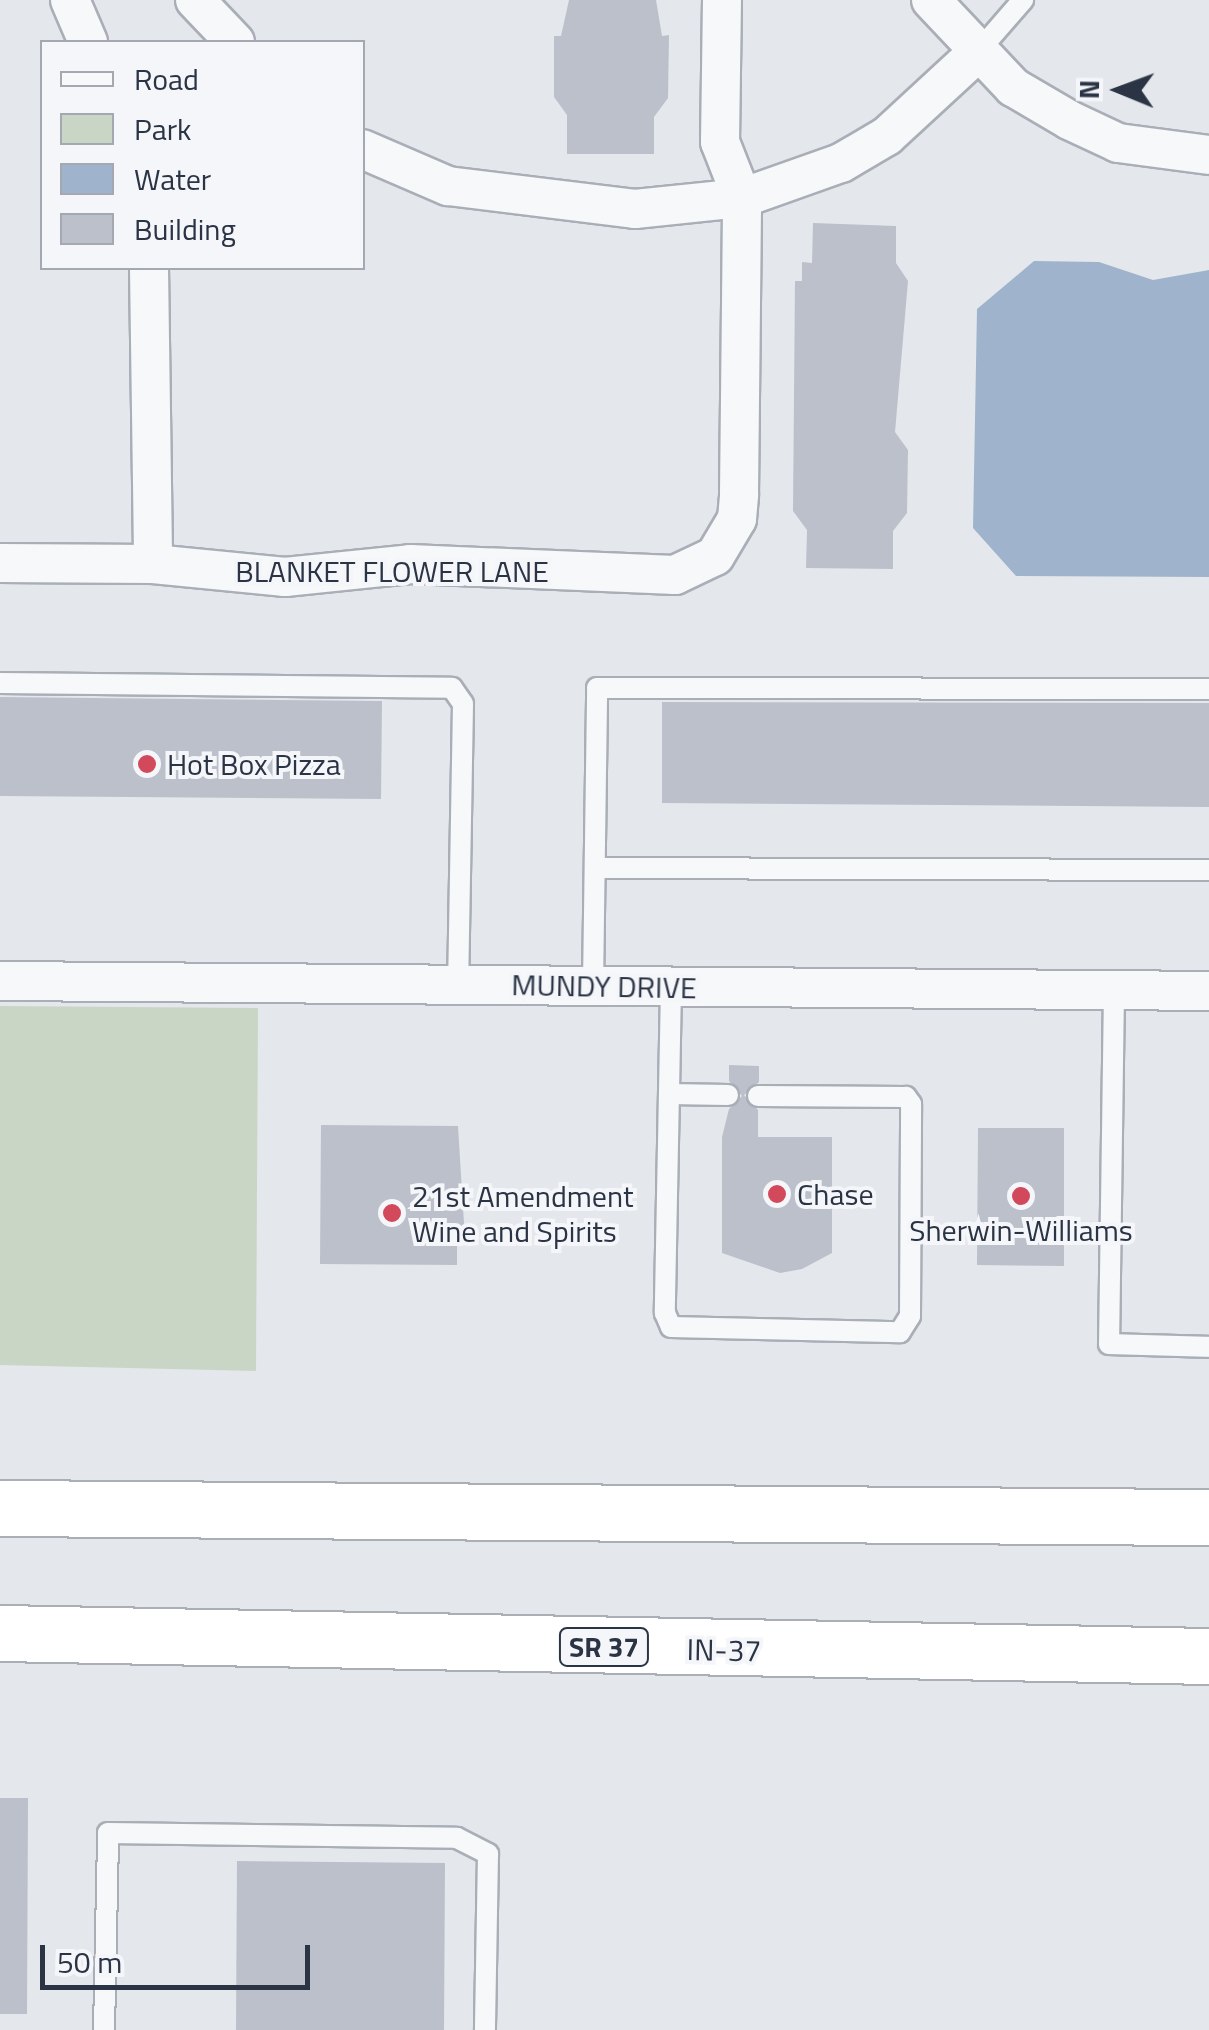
<!DOCTYPE html>
<style>
body{margin:0}
#map{position:relative;width:1209px;height:2030px;overflow:hidden;background:#e4e7ec;font-family:"Titillium Web",sans-serif}
div>[style]{position:absolute}
[style*='--x']{left:calc(var(--x)*1px);top:calc(var(--y)*1px);width:calc(var(--w)*1px);rotate:calc(var(--a)*1deg)}
.green>*{inset:0;background:#c9d6c5}
.water>*{inset:0;background:#9fb4cc}
.building>*{inset:0;background:#bbc0ca}
.roads{filter:drop-shadow(2px 0 #a9aeb7) drop-shadow(-2px 0 #a9aeb7) drop-shadow(0 2px #a9aeb7) drop-shadow(0 -2px #a9aeb7)}
.service>*{height:20px;margin:-10px;padding:0 10px;transform-origin:10px;border-radius:10px;background:#f7f8fa}
.minor>*{height:38px;margin:-19px;padding:0 19px;transform-origin:19px;border-radius:19px;background:#f7f8fa}
.motorway>*{height:55px;margin:-27.5px;padding:0 27.5px;transform-origin:27.5px;border-radius:27.5px;background:#fff}
.dots>*{width:28px;height:28px;translate:-50% -50%;box-sizing:border-box;border:5px solid #f4f6f9;border-radius:50%}
span{translate:-50% -50%;white-space:nowrap;text-align:center;line-height:1.15;-webkit-text-stroke:8px #f4f6f9;paint-order:stroke}
.shield-label span{padding:2px 8px;background:#f4f6f9;border:2px solid;border-radius:8px;-webkit-text-stroke-width:0}
.shield-label{font-size:28px;color:#2b3445;font-weight:700}
.street-label{font-size:30px;color:#2b3445}
.poi-label{font-size:30px;color:#2b3445}
.left{translate:0 -50%;text-align:left}
.legend{position:absolute;left:40px;top:40px;width:325px;height:230px;box-sizing:border-box;background:#f4f6f9;border:2px solid #a4a8b1;margin:0;padding:12px 18px;list-style:none;font-size:30px;color:#2b3445}
.legend li{display:flex;align-items:center;gap:20px;height:50px}
.legend b{width:50px;border:2px solid #a4a8b1}
.north{position:absolute;left:1069px;top:40px;width:100px;height:100px;-webkit-text-stroke:8px #f4f6f9;paint-order:stroke;rotate:271deg;font-size:28px;font-weight:700;line-height:40px;text-align:center;color:#2b3445}
.north::after{content:'';display:block;margin:auto;width:35px;height:45px;background:#2b3445;clip-path:polygon(50% 0,100% 100%,50% 72%,0 100%)}
.scale{position:absolute;left:40px;top:1945px;width:270px;height:45px;box-sizing:border-box;border:5px solid #2b3445;border-top:0;padding-left:12px;font-size:30px;line-height:35px;white-space:nowrap;color:#2b3445;-webkit-text-stroke:8px #f4f6f9;paint-order:stroke}
</style>
<div id="map">
<div class="green">
<div style="clip-path:polygon(0 1006px,258px 1008px,256px 1371px,0 1365px)"></div>
</div>
<div class="water">
<div style="clip-path:polygon(1034px 261px,1099px 262px,1153px 280px,1209px 270px,1209px 577px,1016px 576px,973px 528px,977px 309px)"></div>
</div>
<div class="building">
<div style="clip-path:polygon(569px 0,656px 0,662px 36px,669px 35px,668px 98px,654px 117px,654px 154px,567px 154px,567px 115px,554px 97px,554px 36px,561px 36px)"></div>
<div style="clip-path:polygon(813px 223px,896px 226px,896px 263px,908px 281px,895px 432px,908px 450px,907px 513px,893px 531px,893px 569px,806px 568px,807px 530px,793px 511px,795px 281px,802px 281px,802px 262px,812px 263px)"></div>
<div style="clip-path:polygon(0 697px,382px 701px,381px 799px,0 796px)"></div>
<div style="clip-path:polygon(662px 702px,1209px 703px,1209px 807px,662px 803px)"></div>
<div style="clip-path:polygon(729px 1065px,759px 1066px,759px 1082px,744px 1095px,758px 1110px,758px 1137px,832px 1137px,832px 1253px,802px 1269px,780px 1273px,722px 1253px,722px 1137px,729px 1109px,742px 1096px,729px 1081px)"></div>
<div style="clip-path:polygon(321px 1125px,458px 1126px,465px 1240px,457px 1240px,457px 1265px,320px 1264px)"></div>
<div style="clip-path:polygon(978px 1128px,1064px 1128px,1064px 1266px,977px 1265px)"></div>
<div style="clip-path:polygon(0 1798px,28px 1798px,27px 2014px,0 2014px)"></div>
<div style="clip-path:polygon(237px 1861px,445px 1863px,444px 2030px,236px 2030px)"></div>
</div>
<div class="roads">
<div class="service">
<div style="--x:976;--y:54;--w:72;--a:-49"></div>
<div style="--x:0;--y:683;--w:452;--a:0.6"></div>
<div style="--x:452;--y:688;--w:19;--a:55"></div>
<div style="--x:463;--y:704;--w:281;--a:91"></div>
<div style="--x:595;--y:868;--w:614;--a:0.19"></div>
<div style="--x:593;--y:986;--w:298;--a:-89.2"></div>
<div style="--x:597;--y:688;--w:612;--a:0.09"></div>
<div style="--x:671;--y:987;--w:326;--a:91.1"></div>
<div style="--x:665;--y:1313;--w:15;--a:67"></div>
<div style="--x:671;--y:1327;--w:229;--a:1.3"></div>
<div style="--x:900;--y:1332;--w:19;--a:-58"></div>
<div style="--x:910;--y:1316;--w:212;--a:-89.7"></div>
<div style="--x:911;--y:1104;--w:9;--a:-126"></div>
<div style="--x:906;--y:1097;--w:148;--a:-179.6"></div>
<div style="--x:1114;--y:990;--w:354;--a:90.8"></div>
<div style="--x:1109;--y:1344;--w:100;--a:1.7"></div>
<div style="--x:669;--y:1094;--w:59;--a:1"></div>
<div style="--x:104;--y:2030;--w:197;--a:-88.8"></div>
<div style="--x:108;--y:1833;--w:349;--a:0.8"></div>
<div style="--x:457;--y:1838;--w:35;--a:27"></div>
<div style="--x:488;--y:1854;--w:176;--a:91"></div>
</div>
<div class="minor">
<div style="--x:70;--y:0;--w:46;--a:66.8"></div>
<div style="--x:195;--y:0;--w:58;--a:46.4"></div>
<div style="--x:931;--y:0;--w:120;--a:46.7"></div>
<div style="--x:1013;--y:87;--w:65;--a:30.5"></div>
<div style="--x:1069;--y:120;--w:54;--a:25.1"></div>
<div style="--x:1118;--y:143;--w:92;--a:7.5"></div>
<div style="--x:362;--y:149;--w:94;--a:23.3"></div>
<div style="--x:448;--y:186;--w:188;--a:7"></div>
<div style="--x:635;--y:209;--w:108;--a:-5.9"></div>
<div style="--x:742;--y:198;--w:105;--a:-19.5"></div>
<div style="--x:841;--y:163;--w:53;--a:-30.4"></div>
<div style="--x:887;--y:136;--w:121;--a:-42.7"></div>
<div style="--x:149;--y:268;--w:296;--a:89.2"></div>
<div style="--x:0;--y:563;--w:153;--a:0.4"></div>
<div style="--x:153;--y:564;--w:133;--a:5.6"></div>
<div style="--x:285;--y:577;--w:126;--a:-5.9"></div>
<div style="--x:410;--y:564;--w:265;--a:2.4"></div>
<div style="--x:675;--y:575;--w:44;--a:-25.4"></div>
<div style="--x:715;--y:556;--w:43;--a:-59.3"></div>
<div style="--x:737;--y:519;--w:25;--a:-85"></div>
<div style="--x:739;--y:494;--w:296;--a:-89.4"></div>
<div style="--x:742;--y:198;--w:60;--a:-111.4"></div>
<div style="--x:720;--y:142;--w:142;--a:-89.2"></div>
<div style="--x:0;--y:981;--w:1209;--a:0.47"></div>
</div>
<div class="motorway">
<div style="--x:0;--y:1508;--w:1209;--a:0.43"></div>
<div style="--x:0;--y:1633;--w:1209;--a:1.09"></div>
</div>
</div>
<div class="dots">
<div style="left:147px;top:764px;background:#d1495b"></div>
<div style="left:777px;top:1194px;background:#d1495b"></div>
<div style="left:1021px;top:1196px;background:#d1495b"></div>
<div style="left:392px;top:1213px;background:#d1495b"></div>
</div>
<div class="shield-label">
<span style="left:604px;top:1647px">SR 37</span>
</div>
<div class="street-label">
<span style="left:392px;top:571px">BLANKET FLOWER LANE</span>
<span style="left:604px;top:986px;rotate:1deg">MUNDY DRIVE</span>
<span style="left:724px;top:1650px;rotate:1deg">IN-37</span>
</div>
<div class="poi-label">
<span class="left" style="left:167px;top:764px">Hot Box Pizza</span>
<span class="left" style="left:797px;top:1194px">Chase</span>
<span class="left" style="left:412px;top:1213px">21st Amendment<br>Wine and Spirits</span>
<span style="left:1021px;top:1230px">Sherwin-Williams</span>
</div>
<ul class="legend">
<li><b style="height:12px;background:#f7f8fa"></b>Road</li>
<li><b style="height:28px;background:#c9d6c5"></b>Park</li>
<li><b style="height:28px;background:#9fb4cc"></b>Water</li>
<li><b style="height:28px;background:#bbc0ca"></b>Building</li>
</ul>
<div class="north">N</div>
<div class="scale">50 m</div>
</div>
